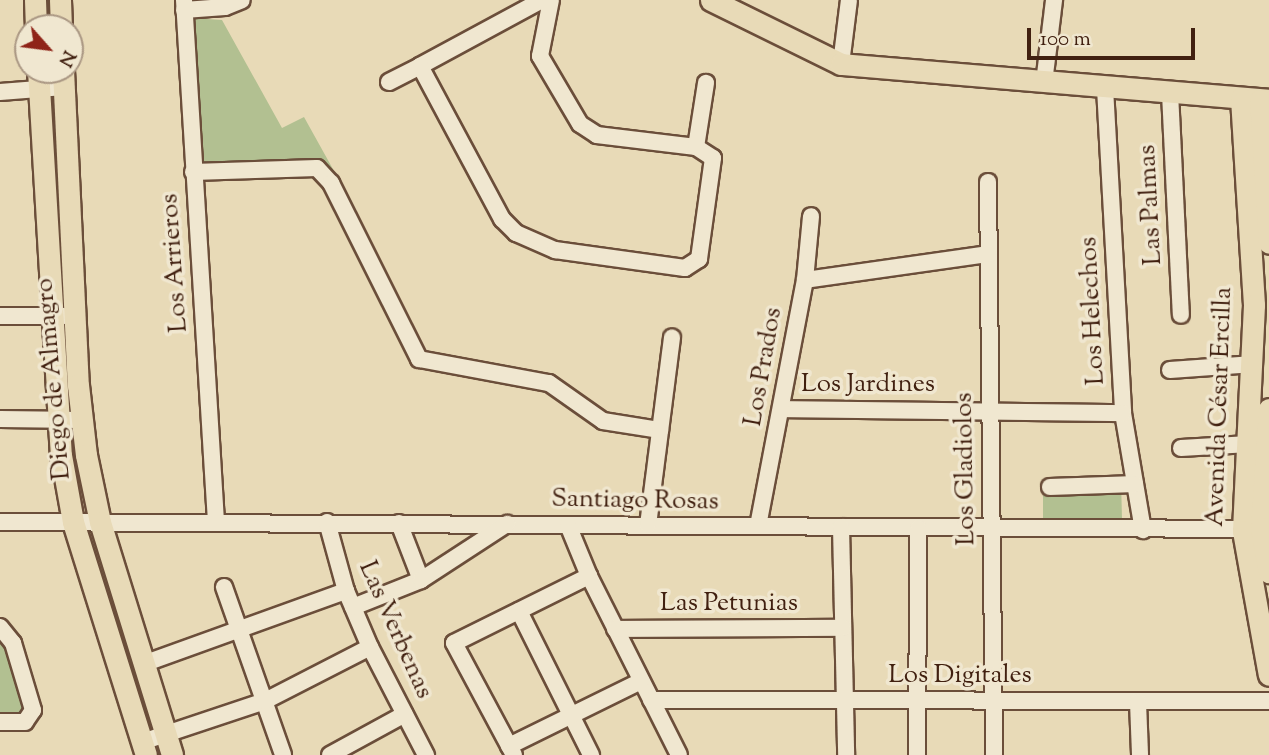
<!DOCTYPE html>
<meta charset="utf-8">
<style>
body{margin:0}
#map{position:relative;width:1269px;height:755px;overflow:hidden;background:#e8dab7;font-family:"Sorts Mill Goudy",serif}
div>[style]{position:absolute}
[style*='--x']{left:calc(var(--x)*1px);top:calc(var(--y)*1px);width:calc(var(--w)*1px);rotate:calc(var(--a)*1deg)}
.green>*{inset:0;background:#b2c091}
.roads{filter:drop-shadow(2px 0 #6b4e3a) drop-shadow(-2px 0 #6b4e3a) drop-shadow(0 2px #6b4e3a) drop-shadow(0 -2px #6b4e3a)}
.minor>*{height:16px;margin:-8px;padding:0 8px;transform-origin:8px;border-radius:8px;background:#f0e7d0}
.major>*{height:21px;margin:-10.5px;padding:0 10.5px;transform-origin:10.5px;border-radius:10.5px;background:#e8dab7}
span{translate:-50% -50%;white-space:nowrap;text-align:center;line-height:1.15;-webkit-text-stroke:7px #f0e7d0;paint-order:stroke}
.street-label{font-size:26px;color:#412010}
.north{position:absolute;left:14px;top:14px;width:70px;height:70px;box-sizing:border-box;background:#f0e7d0;border:2px solid #aa9783;border-radius:50%;rotate:118deg;font-size:19px;font-weight:700;line-height:28px;text-align:center;color:#412010}
.north::after{content:'';display:block;margin:auto;width:24px;height:32px;background:#8f2418;clip-path:polygon(50% 0,100% 100%,50% 72%,0 100%)}
.scale{position:absolute;left:1027px;top:28px;width:168px;height:32px;box-sizing:border-box;border:4px solid #412010;border-top:0;padding-left:9px;font-size:21px;line-height:24px;white-space:nowrap;color:#412010;-webkit-text-stroke:5px #f0e7d0;paint-order:stroke}
</style>
<div id="map">
<div class="green">
<div style="clip-path:polygon(192px 18px,222px 20px,282px 128px,304px 117px,334px 171px,308px 160px,199px 166px)"></div>
<div style="clip-path:polygon(1121px 480px,1122px 519px,1043px 521px,1043px 481px)"></div>
<div style="clip-path:polygon(0 635px,8px 643px,26px 707px,15px 717px,0 716px)"></div>
</div>
<div class="roads">
<div class="minor">
<div style="--x:184;--y:0;--w:523;--a:86.49"></div>
<div style="--x:542;--y:0;--w:139;--a:151.6"></div>
<div style="--x:420;--y:66;--w:174;--a:61.8"></div>
<div style="--x:502;--y:219;--w:20;--a:45"></div>
<div style="--x:516;--y:233;--w:43;--a:23.6"></div>
<div style="--x:555;--y:250;--w:131;--a:7.9"></div>
<div style="--x:685;--y:268;--w:17;--a:-33"></div>
<div style="--x:699;--y:259;--w:102;--a:-82.1"></div>
<div style="--x:713;--y:158;--w:20;--a:-147"></div>
<div style="--x:696;--y:147;--w:100;--a:-173.1"></div>
<div style="--x:597;--y:135;--w:20;--a:-147"></div>
<div style="--x:580;--y:124;--w:79;--a:-120.5"></div>
<div style="--x:540;--y:56;--w:57;--a:-78.9"></div>
<div style="--x:184;--y:10;--w:41;--a:-4.2"></div>
<div style="--x:225;--y:7;--w:18;--a:-22"></div>
<div style="--x:841;--y:64;--w:64;--a:-82.9"></div>
<div style="--x:389;--y:82;--w:35;--a:-27"></div>
<div style="--x:1044;--y:83;--w:84;--a:-83.1"></div>
<div style="--x:1105;--y:88;--w:325;--a:86.8"></div>
<div style="--x:1123;--y:413;--w:119;--a:80.3"></div>
<div style="--x:0;--y:92;--w:64;--a:-4.5"></div>
<div style="--x:1170;--y:93;--w:222;--a:87.2"></div>
<div style="--x:696;--y:147;--w:65;--a:-81.1"></div>
<div style="--x:193;--y:172;--w:124;--a:-1.8"></div>
<div style="--x:317;--y:168;--w:21;--a:47"></div>
<div style="--x:331;--y:183;--w:197;--a:63.4"></div>
<div style="--x:419;--y:359;--w:132;--a:10.5"></div>
<div style="--x:549;--y:383;--w:66;--a:35.1"></div>
<div style="--x:603;--y:421;--w:58;--a:9"></div>
<div style="--x:988;--y:182;--w:573;--a:89.4"></div>
<div style="--x:805;--y:280;--w:185;--a:-8.1"></div>
<div style="--x:0;--y:316;--w:64;--a:0"></div>
<div style="--x:1170;--y:370;--w:84;--a:-4.1"></div>
<div style="--x:782;--y:409;--w:341;--a:0.7"></div>
<div style="--x:0;--y:419;--w:81;--a:0.7"></div>
<div style="--x:1181;--y:448;--w:68;--a:-3.4"></div>
<div style="--x:1050;--y:487;--w:85;--a:-2"></div>
<div style="--x:0;--y:522;--w:1253;--a:0.32"></div>
<div style="--x:327;--y:522;--w:72;--a:74.6"></div>
<div style="--x:346;--y:591;--w:61;--a:66.8"></div>
<div style="--x:370;--y:647;--w:122;--a:62.6"></div>
<div style="--x:399;--y:523;--w:61;--a:68.9"></div>
<div style="--x:568;--y:525;--w:55;--a:67.6"></div>
<div style="--x:589;--y:576;--w:200;--a:63.3"></div>
<div style="--x:648;--y:525;--w:189;--a:-82.7"></div>
<div style="--x:758;--y:526;--w:250;--a:-79.2"></div>
<div style="--x:805;--y:280;--w:64;--a:-84.6"></div>
<div style="--x:841;--y:527;--w:228;--a:88.7"></div>
<div style="--x:224;--y:587;--w:178;--a:70.6"></div>
<div style="--x:353;--y:607;--w:73;--a:-21.7"></div>
<div style="--x:421;--y:580;--w:103;--a:-33.1"></div>
<div style="--x:519;--y:611;--w:161;--a:63.4"></div>
<div style="--x:0;--y:627;--w:21;--a:51"></div>
<div style="--x:13;--y:643;--w:70;--a:73.4"></div>
<div style="--x:33;--y:710;--w:14;--a:124"></div>
<div style="--x:25;--y:722;--w:25;--a:180"></div>
<div style="--x:615;--y:629;--w:228;--a:-0.3"></div>
<div style="--x:143;--y:664;--w:216;--a:-19.8"></div>
<div style="--x:651;--y:700;--w:618;--a:0.09"></div>
<div style="--x:1138;--y:702;--w:53;--a:87.8"></div>
<div style="--x:142;--y:742;--w:130;--a:-18.4"></div>
<div style="--x:265;--y:701;--w:118;--a:-27.2"></div>
<div style="--x:509;--y:746;--w:147;--a:-26.2"></div>
<div style="--x:330;--y:755;--w:85;--a:-28.7"></div>
<div style="--x:514;--y:755;--w:127;--a:-118.2"></div>
<div style="--x:454;--y:643;--w:151;--a:-26.4"></div>
<div style="--x:917;--y:755;--w:227;--a:-89.7"></div>
</div>
<div class="major">
<div style="--x:35;--y:0;--w:28;--a:88"></div>
<div style="--x:60;--y:0;--w:28;--a:88"></div>
<div style="--x:711;--y:0;--w:145;--a:26.2"></div>
<div style="--x:841;--y:64;--w:430;--a:4.8"></div>
<div style="--x:38;--y:70;--w:386;--a:86.6"></div>
<div style="--x:61;--y:455;--w:68;--a:79.8"></div>
<div style="--x:73;--y:522;--w:244;--a:72.6"></div>
<div style="--x:63;--y:70;--w:315;--a:87.3"></div>
<div style="--x:78;--y:385;--w:70;--a:83.5"></div>
<div style="--x:86;--y:455;--w:68;--a:78.2"></div>
<div style="--x:100;--y:522;--w:244;--a:72.8"></div>
<div style="--x:1241;--y:98;--w:207;--a:86.4"></div>
<div style="--x:1254;--y:305;--w:226;--a:92.8"></div>
<div style="--x:1243;--y:531;--w:146;--a:79.8"></div>
<div style="--x:1260;--y:100;--w:143;--a:86.4"></div>
<div style="--x:1269;--y:409;--w:119;--a:93.8"></div>
<div style="--x:1261;--y:528;--w:45;--a:79.7"></div>
</div>
</div>
<div class="street-label">
<span style="left:1151px;top:205px;rotate:-93deg">Las Palmas</span>
<span style="left:175px;top:263px;rotate:-94deg">Los Arrieros</span>
<span style="left:1093px;top:311px;rotate:-93deg">Los Helechos</span>
<span style="left:764px;top:367px;rotate:-80deg">Los Prados</span>
<span style="left:54px;top:379px;rotate:-95deg">Diego de Almagro</span>
<span style="left:868px;top:385px">Los Jardines</span>
<span style="left:1220px;top:407px;rotate:-88deg">Avenida César Ercilla</span>
<span style="left:966px;top:469px;rotate:-91deg">Los Gladiolos</span>
<span style="left:635px;top:501px;rotate:1deg">Santiago Rosas</span>
<span style="left:729px;top:604px">Las Petunias</span>
<span style="left:395px;top:630px;rotate:66deg">Las Verbenas</span>
<span style="left:960px;top:676px">Los Digitales</span>
</div>
<div class="north">N</div>
<div class="scale">100 m</div>
</div>
